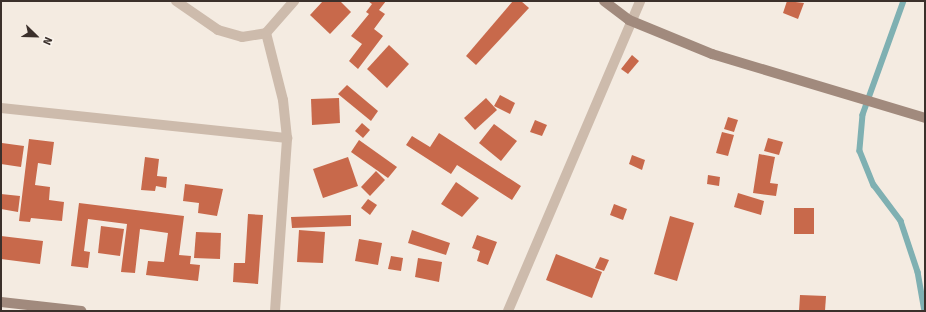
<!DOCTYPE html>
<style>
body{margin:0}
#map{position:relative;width:926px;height:312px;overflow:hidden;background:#f4ebe1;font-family:Signika,sans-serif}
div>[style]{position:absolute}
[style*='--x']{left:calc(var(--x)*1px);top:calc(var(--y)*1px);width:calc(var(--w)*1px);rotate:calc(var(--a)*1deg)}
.stream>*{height:5.5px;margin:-2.75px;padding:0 2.75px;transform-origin:2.75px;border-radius:2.75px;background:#7fb0b2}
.building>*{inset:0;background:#c8694b}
.street>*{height:10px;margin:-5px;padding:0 5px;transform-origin:5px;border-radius:5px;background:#cdbbac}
.secondary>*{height:10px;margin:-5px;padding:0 5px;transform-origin:5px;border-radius:5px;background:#a18a7d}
span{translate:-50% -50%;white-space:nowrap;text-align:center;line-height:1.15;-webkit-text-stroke:3px #fbf5ee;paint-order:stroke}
.frame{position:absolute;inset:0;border:2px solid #3b302b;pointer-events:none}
.north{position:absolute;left:16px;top:16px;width:40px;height:40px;-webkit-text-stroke:3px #fbf5ee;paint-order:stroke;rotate:113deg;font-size:11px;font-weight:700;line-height:16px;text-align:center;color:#3b302b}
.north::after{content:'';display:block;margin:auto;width:14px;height:18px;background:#3b302b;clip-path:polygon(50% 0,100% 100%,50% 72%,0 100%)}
</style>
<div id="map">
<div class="stream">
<div style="--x:904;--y:1;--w:121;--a:109.8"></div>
<div style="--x:863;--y:115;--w:36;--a:95"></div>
<div style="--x:860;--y:151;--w:37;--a:68"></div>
<div style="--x:874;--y:185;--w:45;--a:53.1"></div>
<div style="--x:901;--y:221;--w:54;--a:71.6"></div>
<div style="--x:918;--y:272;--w:40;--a:80"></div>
</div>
<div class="building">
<div style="clip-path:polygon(323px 1px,340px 1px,351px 12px,330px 34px,310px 15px)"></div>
<div style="clip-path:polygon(368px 1px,386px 1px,379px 10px,385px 14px,374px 29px,383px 36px,358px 69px,349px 61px,362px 44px,351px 36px,369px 14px,366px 12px,372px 4px)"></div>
<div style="clip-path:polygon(513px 1px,521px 1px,529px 8px,476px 65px,466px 56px)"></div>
<div style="clip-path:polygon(787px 1px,804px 3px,798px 19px,783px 13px)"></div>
<div style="clip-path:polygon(389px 45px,409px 64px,387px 88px,367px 69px)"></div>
<div style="clip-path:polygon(632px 55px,639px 61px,628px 74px,621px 69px)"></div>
<div style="clip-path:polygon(347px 85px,378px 111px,371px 121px,338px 94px)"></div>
<div style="clip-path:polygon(500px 95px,515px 103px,510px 114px,494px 106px)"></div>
<div style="clip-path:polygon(339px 98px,340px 123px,312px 125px,311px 99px)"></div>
<div style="clip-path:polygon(486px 98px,497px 110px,475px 130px,464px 118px)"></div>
<div style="clip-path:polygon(728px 117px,738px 120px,734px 132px,724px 129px)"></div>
<div style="clip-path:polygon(535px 120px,547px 125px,542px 136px,530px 132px)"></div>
<div style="clip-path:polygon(362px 123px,370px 130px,363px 138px,355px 131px)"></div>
<div style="clip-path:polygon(494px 124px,517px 141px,501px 161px,479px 143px)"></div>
<div style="clip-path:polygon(722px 132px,734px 135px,728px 156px,716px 153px)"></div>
<div style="clip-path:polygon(439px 133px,521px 186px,512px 200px,457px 165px,451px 174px,406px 145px,412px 136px,430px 147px)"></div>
<div style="clip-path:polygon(768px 138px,783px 142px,779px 155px,764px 151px)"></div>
<div style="clip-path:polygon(29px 139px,54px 142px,51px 165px,38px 163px,35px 185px,50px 187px,49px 200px,64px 202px,62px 221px,31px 218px,30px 222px,19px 221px)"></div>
<div style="clip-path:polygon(359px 140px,397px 167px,388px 178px,351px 152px)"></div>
<div style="clip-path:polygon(2px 143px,24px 146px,21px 167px,1px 164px)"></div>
<div style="clip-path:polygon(759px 154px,775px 157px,770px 183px,778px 184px,776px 196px,753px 193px)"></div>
<div style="clip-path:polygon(632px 155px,645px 160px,642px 170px,629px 164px)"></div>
<div style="clip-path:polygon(145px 157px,159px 159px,157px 176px,167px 177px,166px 188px,156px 186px,155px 191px,141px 190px)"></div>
<div style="clip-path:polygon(348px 157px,358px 186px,323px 198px,313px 169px)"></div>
<div style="clip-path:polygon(376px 171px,385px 180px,370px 196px,361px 187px)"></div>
<div style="clip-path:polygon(708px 175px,720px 177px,719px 186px,707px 184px)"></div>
<div style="clip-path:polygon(456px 182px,479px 198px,462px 217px,441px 204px)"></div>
<div style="clip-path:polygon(185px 184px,223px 189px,217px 216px,198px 213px,199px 203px,183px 201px)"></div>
<div style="clip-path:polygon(738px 193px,764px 201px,761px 215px,734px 207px)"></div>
<div style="clip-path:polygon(1px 194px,20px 196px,18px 212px,1px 209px)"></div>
<div style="clip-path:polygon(368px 199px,377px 205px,370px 215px,361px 208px)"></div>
<div style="clip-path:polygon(79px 203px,184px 216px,179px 255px,191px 256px,190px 264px,200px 265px,198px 281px,146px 275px,148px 261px,164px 262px,168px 233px,140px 229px,135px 273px,121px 272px,127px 224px,88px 219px,84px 251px,90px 252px,88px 268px,71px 266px)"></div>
<div style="clip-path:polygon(614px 204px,627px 209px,623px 220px,610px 215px)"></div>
<div style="clip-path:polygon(794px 208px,814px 208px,814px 234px,794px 234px)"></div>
<div style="clip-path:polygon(248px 214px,263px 215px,258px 284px,233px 282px,234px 263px,245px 263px)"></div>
<div style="clip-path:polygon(351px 215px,351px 226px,292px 228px,291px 217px)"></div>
<div style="clip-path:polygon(670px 216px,694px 223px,677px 281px,654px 274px)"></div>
<div style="clip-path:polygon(101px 226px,124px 229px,120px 256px,98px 253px)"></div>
<div style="clip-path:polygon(299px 230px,325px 232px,323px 263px,297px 262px)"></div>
<div style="clip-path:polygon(412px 230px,450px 243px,446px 255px,408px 243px)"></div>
<div style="clip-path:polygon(196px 232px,221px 233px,220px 259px,194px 258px)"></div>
<div style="clip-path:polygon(477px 235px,497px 242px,488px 265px,477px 261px,480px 251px,472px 248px)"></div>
<div style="clip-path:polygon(1px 236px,43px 241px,40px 264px,1px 259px)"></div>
<div style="clip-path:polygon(359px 239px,382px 243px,378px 265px,355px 261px)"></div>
<div style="clip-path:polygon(556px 254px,602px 272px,592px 298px,546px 280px)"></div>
<div style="clip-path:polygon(391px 256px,403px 258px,401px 271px,388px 269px)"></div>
<div style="clip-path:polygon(600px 257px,609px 260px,604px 271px,595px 268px)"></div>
<div style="clip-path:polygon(418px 258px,442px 262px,439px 282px,415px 277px)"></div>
<div style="clip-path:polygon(800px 295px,826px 296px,825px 311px,799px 311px)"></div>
</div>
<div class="street">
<div style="--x:176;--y:1;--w:51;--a:34.6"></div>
<div style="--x:218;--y:30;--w:25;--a:16"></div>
<div style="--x:242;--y:37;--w:24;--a:-9"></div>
<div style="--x:1;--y:108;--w:288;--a:6"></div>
<div style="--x:275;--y:311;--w:173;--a:-86"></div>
<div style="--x:287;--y:138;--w:38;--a:-96"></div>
<div style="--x:283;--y:100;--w:69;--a:-104.2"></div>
<div style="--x:266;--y:33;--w:43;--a:-48.8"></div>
<div style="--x:508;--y:311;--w:337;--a:-66.9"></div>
</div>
<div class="secondary">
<div style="--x:604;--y:1;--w:31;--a:37"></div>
<div style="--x:629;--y:20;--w:90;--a:22.3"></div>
<div style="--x:712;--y:54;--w:222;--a:16.7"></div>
<div style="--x:1;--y:302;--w:81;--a:6.4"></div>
</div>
<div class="frame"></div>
<div class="north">N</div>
</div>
